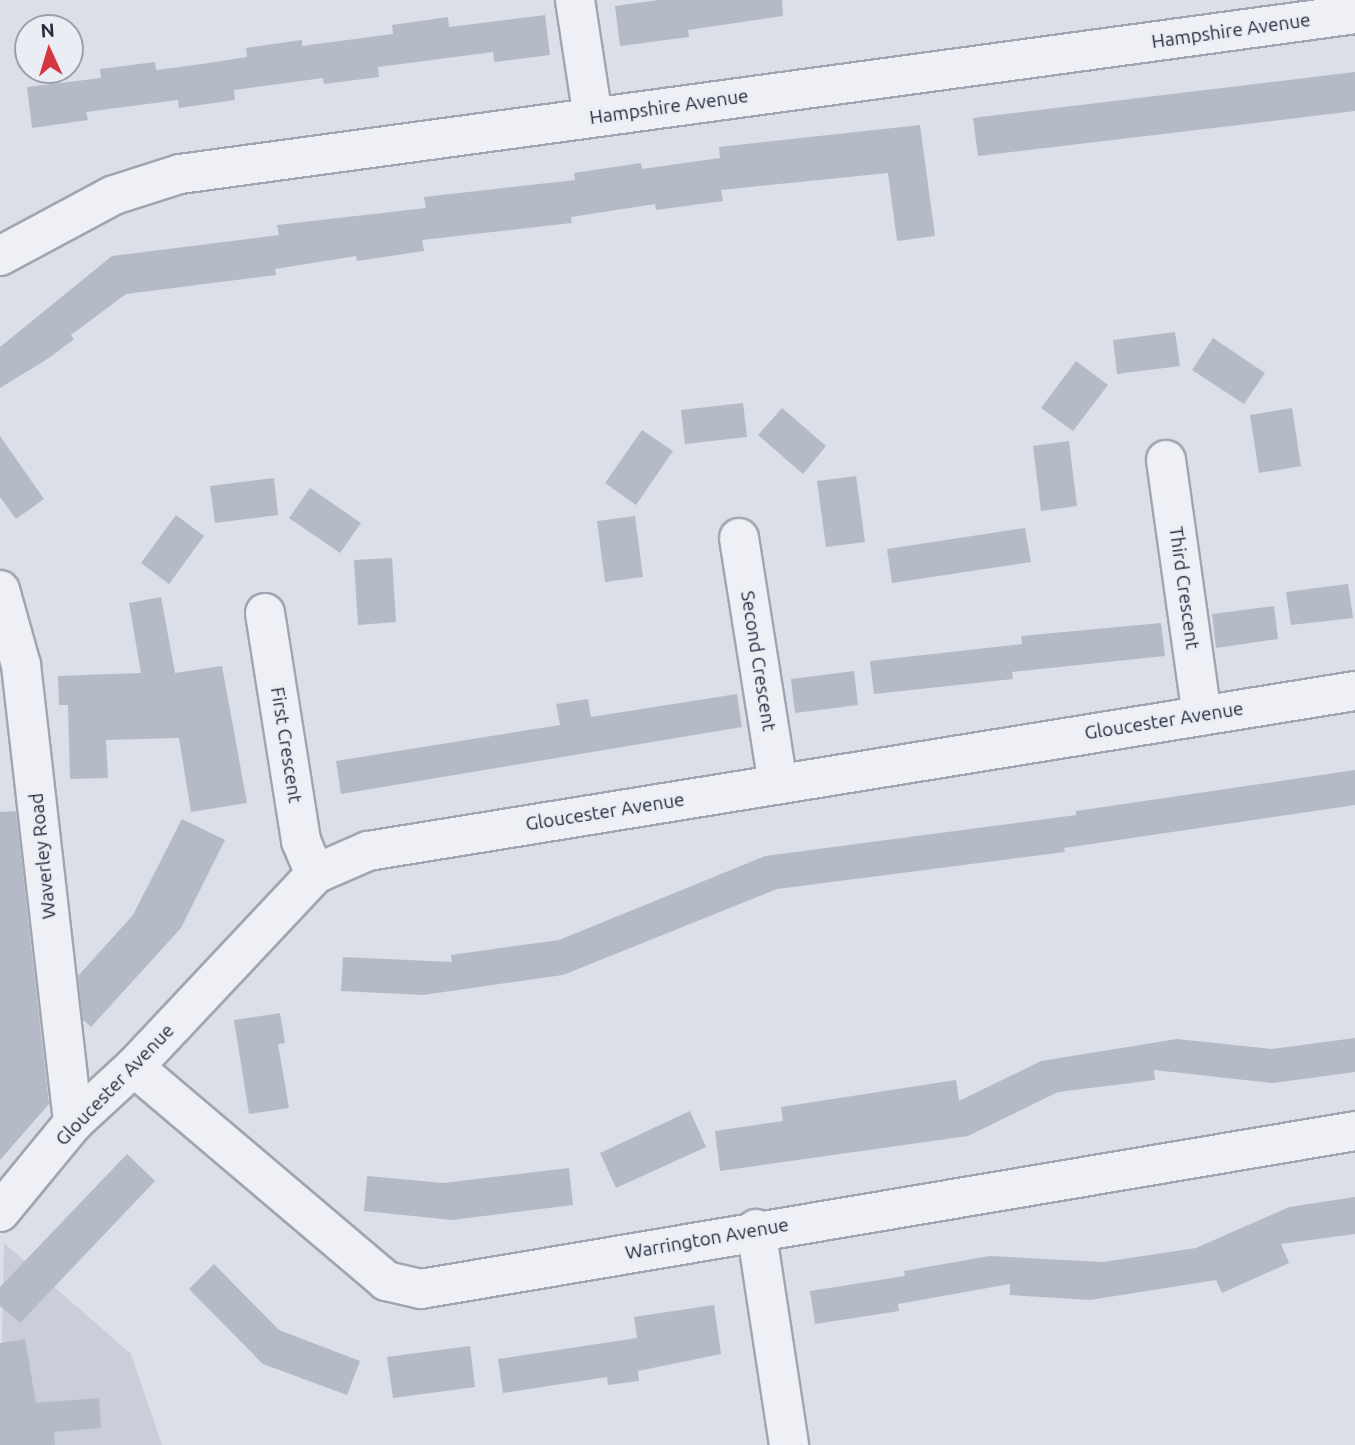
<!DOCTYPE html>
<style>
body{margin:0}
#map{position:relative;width:1355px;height:1445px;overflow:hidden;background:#dbdfe7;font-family:Ubuntu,sans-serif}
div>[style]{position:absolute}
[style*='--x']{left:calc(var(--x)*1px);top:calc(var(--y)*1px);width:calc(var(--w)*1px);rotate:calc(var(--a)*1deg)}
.built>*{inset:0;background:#c9ced9}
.building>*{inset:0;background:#b5bac7}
.roads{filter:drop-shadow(2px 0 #a0a6b1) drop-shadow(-2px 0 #a0a6b1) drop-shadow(0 2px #a0a6b1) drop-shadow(0 -2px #a0a6b1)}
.minor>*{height:38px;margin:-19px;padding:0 19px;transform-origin:19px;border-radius:19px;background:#eef0f5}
span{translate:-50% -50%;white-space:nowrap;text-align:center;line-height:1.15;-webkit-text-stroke:5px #eaeef4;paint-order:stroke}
.street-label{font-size:19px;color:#242c3d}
.north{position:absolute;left:14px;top:14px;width:70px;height:70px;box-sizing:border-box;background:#eaeef4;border:2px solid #9ba0ab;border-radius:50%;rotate:356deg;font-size:19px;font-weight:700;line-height:28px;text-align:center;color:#242c3d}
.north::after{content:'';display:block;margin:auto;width:24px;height:32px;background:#d53642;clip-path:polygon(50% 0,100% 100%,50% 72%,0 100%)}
</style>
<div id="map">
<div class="built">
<div style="clip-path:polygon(4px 1243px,131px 1354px,162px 1445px,0 1445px)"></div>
</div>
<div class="building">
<div style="clip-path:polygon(659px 0,782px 0,783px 16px,688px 30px,689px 37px,620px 46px,615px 6px)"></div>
<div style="clip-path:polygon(545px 15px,550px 55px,494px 62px,493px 52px,378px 67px,379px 77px,324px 84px,323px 78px,234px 90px,235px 100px,179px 108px,178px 100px,86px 112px,88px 120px,32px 128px,27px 87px,101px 78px,100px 69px,155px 62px,156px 70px,202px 64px,247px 57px,246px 48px,302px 40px,302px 46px,393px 34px,392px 25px,448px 17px,449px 27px)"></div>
<div style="clip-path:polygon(1355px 72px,1355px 111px,978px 156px,973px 118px)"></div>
<div style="clip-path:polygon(920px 125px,935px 236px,897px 241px,888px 173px,721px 190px,723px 201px,656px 210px,655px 204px,571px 217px,572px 223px,422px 240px,424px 251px,357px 261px,356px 256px,275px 269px,276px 275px,126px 294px,71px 335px,74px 339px,49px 358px,0 388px,0 347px,112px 256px,279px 235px,277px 225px,426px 208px,424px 197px,575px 180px,574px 173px,641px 163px,642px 169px,720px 158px,719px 147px)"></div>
<div style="clip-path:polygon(1175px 332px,1180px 366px,1117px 374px,1113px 340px)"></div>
<div style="clip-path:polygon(1213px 338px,1265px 373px,1244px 404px,1192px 370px)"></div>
<div style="clip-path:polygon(1076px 361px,1108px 385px,1073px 431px,1041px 408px)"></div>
<div style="clip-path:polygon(743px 403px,747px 437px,685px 444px,681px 410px)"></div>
<div style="clip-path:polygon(782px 408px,826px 446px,803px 474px,758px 435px)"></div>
<div style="clip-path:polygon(1292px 408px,1301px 466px,1259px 473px,1250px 415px)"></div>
<div style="clip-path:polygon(642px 430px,673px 451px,636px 505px,605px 483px)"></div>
<div style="clip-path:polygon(0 436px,44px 499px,16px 519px,0 497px)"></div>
<div style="clip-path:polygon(1069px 441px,1077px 506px,1041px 511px,1033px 446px)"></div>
<div style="clip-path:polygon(856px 476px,865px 542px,826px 547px,817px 481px)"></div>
<div style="clip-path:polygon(274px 478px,278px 515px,215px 523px,210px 486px)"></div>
<div style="clip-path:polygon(310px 488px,361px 523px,340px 553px,289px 518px)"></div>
<div style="clip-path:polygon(176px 515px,204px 536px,169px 584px,141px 563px)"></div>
<div style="clip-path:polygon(635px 516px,643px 577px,605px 582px,597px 521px)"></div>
<div style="clip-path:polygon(1025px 528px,1031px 562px,892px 583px,887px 549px)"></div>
<div style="clip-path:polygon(392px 558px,396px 622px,358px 625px,354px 560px)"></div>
<div style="clip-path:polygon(1348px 584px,1353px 618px,1291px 625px,1286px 592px)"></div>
<div style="clip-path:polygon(161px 597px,175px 673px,222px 666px,247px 803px,191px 812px,179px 738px,106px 740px,108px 778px,70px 779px,68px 705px,59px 705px,58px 676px,141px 673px,129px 603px)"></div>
<div style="clip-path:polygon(1274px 606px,1278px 639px,1216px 648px,1212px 614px)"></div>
<div style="clip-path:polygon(1161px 623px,1165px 656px,1012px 672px,1013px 679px,874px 694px,870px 661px,1022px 644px,1021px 636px)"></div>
<div style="clip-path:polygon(854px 671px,858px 705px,795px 713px,791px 679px)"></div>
<div style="clip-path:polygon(737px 694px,742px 727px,341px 794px,336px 761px,560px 725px,556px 704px,588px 699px,591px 717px)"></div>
<div style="clip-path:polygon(1355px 770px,1355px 805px,1064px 848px,1065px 852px,777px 889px,563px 975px,423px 995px,341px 991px,343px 957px,452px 962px,451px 955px,559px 940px,765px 856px,1076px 815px,1076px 811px)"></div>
<div style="clip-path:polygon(16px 811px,49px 1104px,0 1160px,0 812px)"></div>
<div style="clip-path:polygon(182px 819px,225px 840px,181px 928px,91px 1027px,83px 1020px,78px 976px,133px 915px)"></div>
<div style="clip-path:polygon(280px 1013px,285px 1043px,278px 1044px,289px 1108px,249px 1114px,234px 1020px)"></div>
<div style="clip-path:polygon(1355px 1038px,1355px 1072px,1273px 1083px,1154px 1070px,1155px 1080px,1058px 1092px,968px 1136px,720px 1171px,715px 1131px,783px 1121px,781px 1107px,956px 1080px,959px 1101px,1041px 1061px,1177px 1039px,1272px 1049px)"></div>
<div style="clip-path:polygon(690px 1111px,706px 1147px,616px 1188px,600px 1153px)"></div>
<div style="clip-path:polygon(127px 1154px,155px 1181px,20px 1323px,0 1306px,0 1287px)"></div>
<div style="clip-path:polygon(569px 1168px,573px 1205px,452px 1220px,364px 1211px,367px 1176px,444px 1183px)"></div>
<div style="clip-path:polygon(1355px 1197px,1355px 1234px,1281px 1244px,1289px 1263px,1222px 1293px,1216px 1280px,1090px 1300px,1010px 1295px,1010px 1284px,898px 1304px,899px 1311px,815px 1324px,810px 1291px,905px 1276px,904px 1271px,990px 1256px,1103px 1262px,1196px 1248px,1289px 1207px)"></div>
<div style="clip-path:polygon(214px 1264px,279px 1330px,360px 1361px,347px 1395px,263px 1364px,189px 1289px)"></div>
<div style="clip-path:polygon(714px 1305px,721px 1354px,638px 1371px,639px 1381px,608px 1385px,607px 1377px,503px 1393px,498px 1359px,637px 1338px,634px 1317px)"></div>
<div style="clip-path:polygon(25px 1339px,36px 1403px,99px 1398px,101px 1428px,54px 1432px,55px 1445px,0 1445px,0 1343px)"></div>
<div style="clip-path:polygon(470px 1346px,475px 1387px,393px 1398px,387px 1357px)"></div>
</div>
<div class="roads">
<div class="minor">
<div style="--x:575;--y:0;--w:118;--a:81.3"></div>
<div style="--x:0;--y:256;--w:129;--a:-28.2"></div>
<div style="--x:114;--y:195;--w:69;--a:-17.7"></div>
<div style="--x:180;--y:174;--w:1186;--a:-7.75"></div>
<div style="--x:1166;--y:460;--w:258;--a:82"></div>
<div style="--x:739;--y:538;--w:248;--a:81"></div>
<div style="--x:0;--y:590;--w:78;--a:74.4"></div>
<div style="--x:21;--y:665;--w:461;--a:83.5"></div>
<div style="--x:265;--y:613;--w:231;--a:81"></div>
<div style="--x:301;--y:841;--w:36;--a:67"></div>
<div style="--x:134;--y:1067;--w:331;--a:40.3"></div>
<div style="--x:386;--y:1281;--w:36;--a:13"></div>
<div style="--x:421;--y:1289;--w:947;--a:-9.6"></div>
<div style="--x:0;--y:1212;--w:115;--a:-50.6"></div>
<div style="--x:73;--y:1123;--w:83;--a:-42.6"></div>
<div style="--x:134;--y:1067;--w:265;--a:-46.8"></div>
<div style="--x:315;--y:874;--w:58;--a:-23.5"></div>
<div style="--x:368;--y:851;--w:1000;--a:-9.21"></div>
<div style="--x:756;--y:1229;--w:219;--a:81.3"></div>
</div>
</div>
<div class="street-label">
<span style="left:1231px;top:31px;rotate:-8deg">Hampshire Avenue</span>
<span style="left:669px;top:107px;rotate:-8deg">Hampshire Avenue</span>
<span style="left:1184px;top:588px;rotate:82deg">Third Crescent</span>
<span style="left:758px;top:661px;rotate:81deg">Second Crescent</span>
<span style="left:1164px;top:721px;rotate:-9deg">Gloucester Avenue</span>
<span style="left:286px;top:745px;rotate:81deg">First Crescent</span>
<span style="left:605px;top:812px;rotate:-9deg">Gloucester Avenue</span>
<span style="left:43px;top:856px;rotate:-96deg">Waverley Road</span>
<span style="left:115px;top:1085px;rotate:-46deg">Gloucester Avenue</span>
<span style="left:707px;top:1239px;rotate:-10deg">Warrington Avenue</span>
</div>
<div class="north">N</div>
</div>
